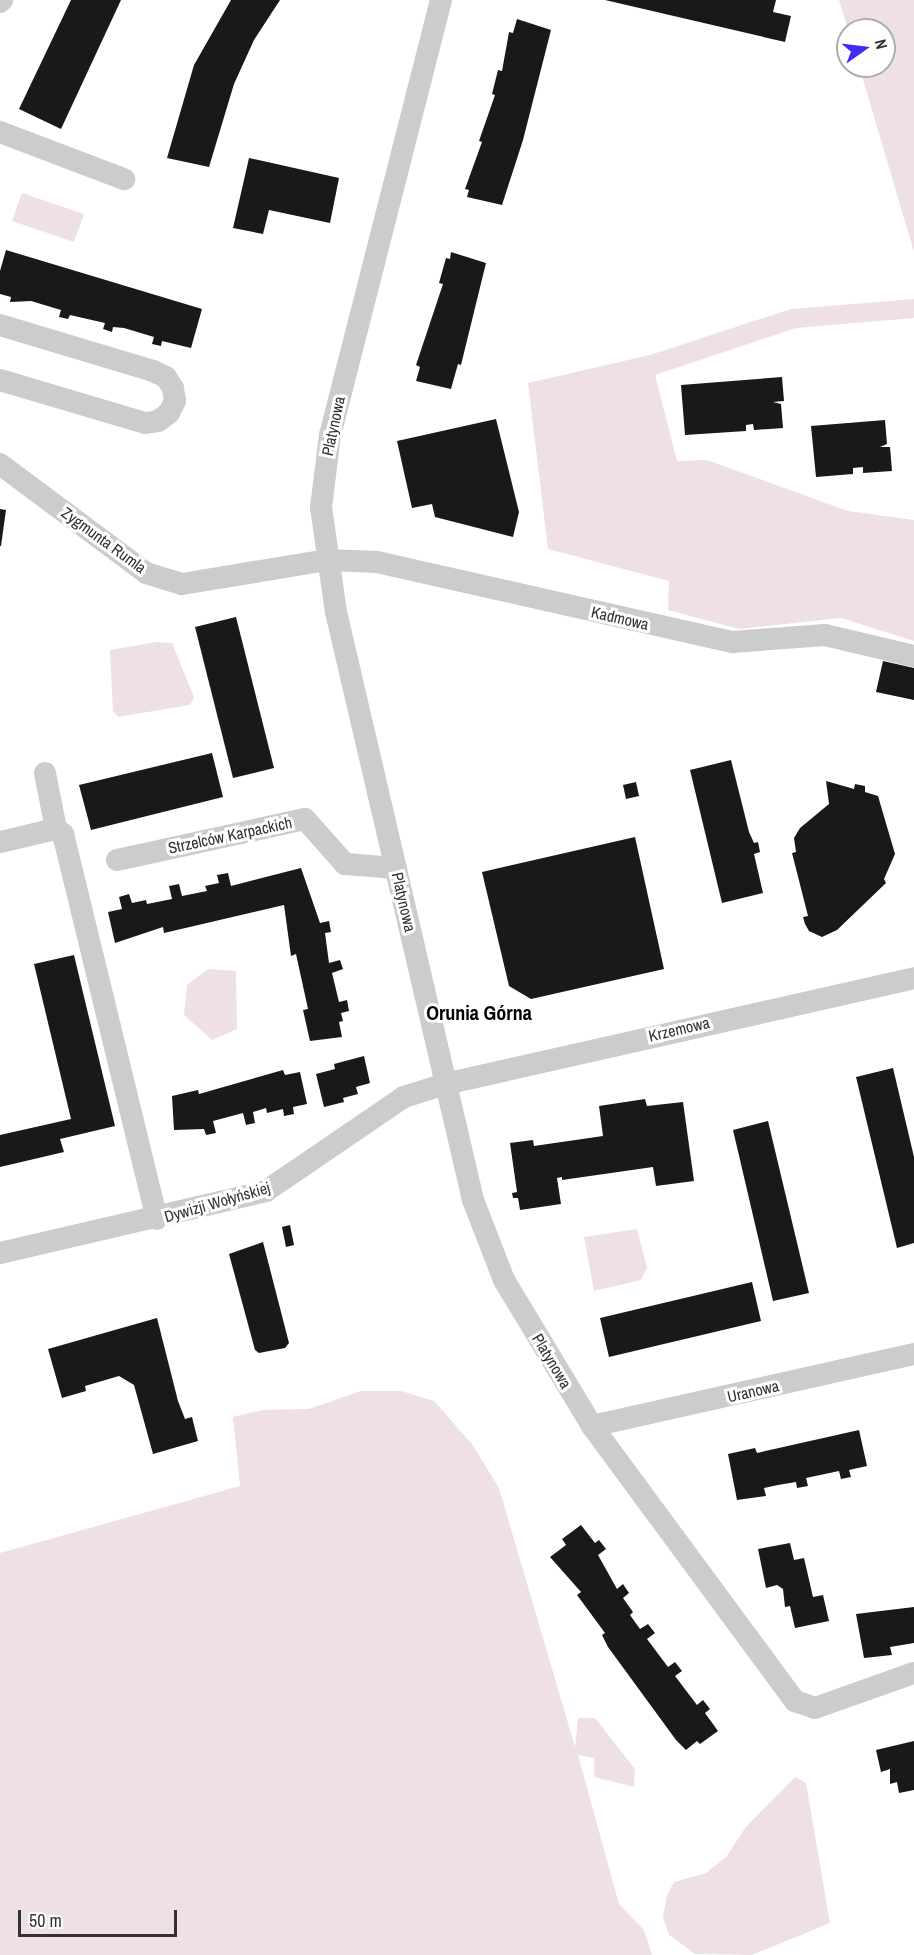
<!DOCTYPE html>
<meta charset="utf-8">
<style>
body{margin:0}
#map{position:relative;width:914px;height:1955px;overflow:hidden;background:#fff;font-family:"Archivo Narrow",sans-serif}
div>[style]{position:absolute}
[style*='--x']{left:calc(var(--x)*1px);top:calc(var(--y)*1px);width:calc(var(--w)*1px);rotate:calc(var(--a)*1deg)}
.green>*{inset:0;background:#efe0e5}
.building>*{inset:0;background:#191919}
.minor>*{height:22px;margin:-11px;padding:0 11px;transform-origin:11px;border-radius:11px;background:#ccc}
span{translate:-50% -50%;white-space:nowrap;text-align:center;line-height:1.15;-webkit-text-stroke:6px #fff;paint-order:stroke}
.street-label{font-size:16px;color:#323232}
.quarter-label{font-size:20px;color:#000;font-weight:700}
.north{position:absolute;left:836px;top:18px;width:60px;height:60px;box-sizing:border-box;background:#fff;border:2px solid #adadad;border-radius:50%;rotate:76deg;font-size:16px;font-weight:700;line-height:24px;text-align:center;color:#323232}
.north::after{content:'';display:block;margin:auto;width:21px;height:27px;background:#402cf1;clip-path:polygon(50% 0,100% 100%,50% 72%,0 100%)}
.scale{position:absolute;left:18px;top:1910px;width:159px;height:27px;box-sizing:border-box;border:3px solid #323232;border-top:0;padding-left:8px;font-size:18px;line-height:21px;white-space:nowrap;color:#323232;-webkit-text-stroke:4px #fff;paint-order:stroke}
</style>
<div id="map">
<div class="green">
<div style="clip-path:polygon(839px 0,914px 0,914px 252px,859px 66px,884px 66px,884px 30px,848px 30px)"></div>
<div style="clip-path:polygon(22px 193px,84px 214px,74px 242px,12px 221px)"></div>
<div style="clip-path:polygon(914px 299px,914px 318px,796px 328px,655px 375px,677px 461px,707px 460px,848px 511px,914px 520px,914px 641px,841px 618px,739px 629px,668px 610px,669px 581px,548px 549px,528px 383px,650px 355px,791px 309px)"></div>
<div style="clip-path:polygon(157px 642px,172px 643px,194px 697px,190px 705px,118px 717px,113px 711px,110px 650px)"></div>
<div style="clip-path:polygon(208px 969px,236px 971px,237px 1029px,212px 1040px,184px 1015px,187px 985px)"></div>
<div style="clip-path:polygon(637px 1229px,647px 1268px,641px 1280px,594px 1291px,584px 1237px)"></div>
<div style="clip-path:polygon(361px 1391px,401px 1391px,434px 1401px,472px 1444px,499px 1488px,575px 1747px,578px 1718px,595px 1718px,635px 1769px,634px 1787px,594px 1777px,594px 1758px,578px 1755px,619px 1904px,644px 1930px,652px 1955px,0 1955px,0 1553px,240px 1486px,233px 1417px,262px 1410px,309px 1409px)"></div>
<div style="clip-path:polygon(795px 1777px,806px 1783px,830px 1923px,752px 1955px,695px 1954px,669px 1935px,663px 1917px,667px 1895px,674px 1882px,706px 1873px,727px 1856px,745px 1828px)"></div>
</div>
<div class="building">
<div style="clip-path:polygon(71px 0,121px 0,61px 129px,19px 109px)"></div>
<div style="clip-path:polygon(231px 0,280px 0,254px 40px,234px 84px,209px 167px,167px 158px,194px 65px)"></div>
<div style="clip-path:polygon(605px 0,776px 0,773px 12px,791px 16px,785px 42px)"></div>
<div style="clip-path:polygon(517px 19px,551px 30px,523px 140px,502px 205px,467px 197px,469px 190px,465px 189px,482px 142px,479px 141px,495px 95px,492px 94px,498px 70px,502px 71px,509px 32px,513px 33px)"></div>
<div style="clip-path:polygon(249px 158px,339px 178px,330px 223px,269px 210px,263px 234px,233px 228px)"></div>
<div style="clip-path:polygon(6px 250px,202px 309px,191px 348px,162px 341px,161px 346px,152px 344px,154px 337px,124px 328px,113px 327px,112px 332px,103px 329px,105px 323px,70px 315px,68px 319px,59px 317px,61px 310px,31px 301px,10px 302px,11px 297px,0 294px,0 271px)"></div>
<div style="clip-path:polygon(451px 252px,486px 263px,461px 365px,458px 364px,451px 389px,416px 381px,420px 367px,416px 365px,443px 284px,439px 283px,446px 258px,450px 259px)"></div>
<div style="clip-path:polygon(782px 377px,784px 401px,773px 402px,781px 404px,783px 428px,754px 430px,753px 424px,746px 425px,746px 431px,685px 435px,681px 385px)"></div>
<div style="clip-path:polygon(496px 419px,519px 512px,513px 537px,435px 517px,432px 504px,412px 508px,397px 441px)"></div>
<div style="clip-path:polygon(885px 420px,887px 444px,880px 447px,890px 447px,892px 471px,863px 473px,863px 467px,853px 468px,853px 474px,816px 477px,811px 426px)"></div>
<div style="clip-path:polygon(0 509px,6px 510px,1px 546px,0 546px)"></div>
<div style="clip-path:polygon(236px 617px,274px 768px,233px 778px,195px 627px)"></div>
<div style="clip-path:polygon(883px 661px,914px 668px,914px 700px,876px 692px)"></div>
<div style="clip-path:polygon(212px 753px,223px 797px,91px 830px,79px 785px)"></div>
<div style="clip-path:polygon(731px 760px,749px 832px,754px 843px,758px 842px,760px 852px,754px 854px,763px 893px,722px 903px,690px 770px)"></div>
<div style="clip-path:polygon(826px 781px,854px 789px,855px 784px,865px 786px,865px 792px,878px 796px,895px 854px,884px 879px,886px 883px,837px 930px,822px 937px,809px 931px,805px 924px,803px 917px,808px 916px,792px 853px,796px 852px,794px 838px,800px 828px,829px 804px)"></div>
<div style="clip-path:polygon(636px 782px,639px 796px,626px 799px,623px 785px)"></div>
<div style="clip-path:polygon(635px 837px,664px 969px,531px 999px,509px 986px,482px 872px)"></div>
<div style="clip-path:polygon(301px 868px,320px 923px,329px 921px,331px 932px,325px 933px,329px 963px,340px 960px,343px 969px,332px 973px,339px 1002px,347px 1000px,349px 1011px,341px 1013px,343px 1021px,339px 1022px,342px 1037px,310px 1041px,303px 1010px,308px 1009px,296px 954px,291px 956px,284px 905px,164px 933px,163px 927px,115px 943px,108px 912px,122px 909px,119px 897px,129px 894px,132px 903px,146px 900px,147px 904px,172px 899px,169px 886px,179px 884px,182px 896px,207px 891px,205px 886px,219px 883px,217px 875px,228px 873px,231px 886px)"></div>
<div style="clip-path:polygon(74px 955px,115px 1126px,60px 1139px,64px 1152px,0 1167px,0 1135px,71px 1119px,34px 964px)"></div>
<div style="clip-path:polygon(364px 1056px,370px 1083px,356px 1087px,358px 1094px,343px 1098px,344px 1102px,324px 1107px,316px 1074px,335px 1069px,334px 1064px)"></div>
<div style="clip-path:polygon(893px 1068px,914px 1157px,914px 1243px,897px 1248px,856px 1077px)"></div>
<div style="clip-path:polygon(283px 1070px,285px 1075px,300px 1072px,307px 1104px,293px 1107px,294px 1114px,284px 1116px,283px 1109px,267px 1113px,266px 1108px,253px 1112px,255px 1123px,246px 1125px,243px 1113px,213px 1121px,216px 1133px,206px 1135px,204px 1129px,174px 1130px,172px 1096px,198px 1090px,199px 1094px)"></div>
<div style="clip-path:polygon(645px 1099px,647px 1106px,683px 1102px,694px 1181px,656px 1186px,653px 1167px,562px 1180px,562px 1177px,557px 1178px,561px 1204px,520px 1210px,518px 1198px,513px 1198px,512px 1193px,517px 1192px,510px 1143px,533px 1140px,534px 1146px,603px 1136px,599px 1106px)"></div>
<div style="clip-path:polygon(768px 1121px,809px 1293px,773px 1301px,733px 1130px)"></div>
<div style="clip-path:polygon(290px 1225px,294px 1245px,286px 1247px,282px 1227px)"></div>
<div style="clip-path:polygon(263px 1242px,289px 1343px,285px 1348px,259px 1353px,255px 1350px,229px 1254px)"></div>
<div style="clip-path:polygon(752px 1282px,761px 1321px,609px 1357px,600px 1318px)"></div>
<div style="clip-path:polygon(157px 1318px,178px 1401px,185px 1419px,192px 1417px,198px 1441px,153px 1454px,134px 1385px,119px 1376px,85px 1386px,86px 1391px,62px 1398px,48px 1349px)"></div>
<div style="clip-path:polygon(859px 1430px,867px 1466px,849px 1470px,851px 1477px,841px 1479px,839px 1471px,806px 1478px,808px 1486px,797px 1488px,796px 1482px,778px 1485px,764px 1488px,766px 1496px,737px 1500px,728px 1454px,755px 1448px,757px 1453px)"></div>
<div style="clip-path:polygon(581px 1525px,595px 1543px,599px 1540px,606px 1549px,598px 1555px,617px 1589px,623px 1584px,629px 1593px,623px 1598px,633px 1612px,630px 1615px,640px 1629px,648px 1624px,655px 1633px,647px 1639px,668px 1667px,675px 1662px,682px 1671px,675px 1676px,697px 1705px,703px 1700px,710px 1709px,705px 1713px,718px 1731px,700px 1744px,697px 1741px,686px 1750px,676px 1740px,608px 1647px,602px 1635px,605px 1633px,577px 1595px,581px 1592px,550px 1557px,566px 1545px,562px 1539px)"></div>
<div style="clip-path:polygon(790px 1543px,794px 1560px,804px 1558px,813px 1597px,823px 1595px,829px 1621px,795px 1628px,790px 1606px,785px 1607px,783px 1589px,777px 1585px,766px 1588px,758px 1549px)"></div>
<div style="clip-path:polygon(914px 1607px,914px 1643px,890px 1647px,892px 1655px,864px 1658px,856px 1614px)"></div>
<div style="clip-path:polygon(914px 1741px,914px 1790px,899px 1793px,897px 1782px,890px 1784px,890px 1769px,881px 1772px,876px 1750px)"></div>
</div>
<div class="minor">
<div style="--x:441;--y:0;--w:449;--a:104.3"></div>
<div style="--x:330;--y:435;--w:73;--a:97.1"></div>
<div style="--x:321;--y:507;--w:106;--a:81.9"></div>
<div style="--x:336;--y:612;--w:604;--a:76.88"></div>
<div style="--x:473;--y:1200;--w:86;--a:68.8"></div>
<div style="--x:504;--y:1280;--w:170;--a:58.9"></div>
<div style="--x:592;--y:1426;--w:342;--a:53.6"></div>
<div style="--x:795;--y:1701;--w:21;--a:19"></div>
<div style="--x:815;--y:1708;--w:105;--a:-19.5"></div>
<div style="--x:0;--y:2;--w:3;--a:-45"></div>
<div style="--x:0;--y:132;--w:133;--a:20.8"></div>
<div style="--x:0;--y:325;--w:160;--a:16.7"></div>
<div style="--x:153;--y:371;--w:14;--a:25"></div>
<div style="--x:166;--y:377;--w:13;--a:58"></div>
<div style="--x:173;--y:388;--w:13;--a:81"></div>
<div style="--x:175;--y:401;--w:13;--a:117"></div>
<div style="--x:169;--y:413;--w:14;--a:144"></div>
<div style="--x:158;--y:421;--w:13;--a:171"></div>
<div style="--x:145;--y:423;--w:151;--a:-163.5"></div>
<div style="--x:0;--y:464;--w:182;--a:36.7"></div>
<div style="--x:146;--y:573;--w:38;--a:17"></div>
<div style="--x:182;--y:584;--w:147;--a:-9.4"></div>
<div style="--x:327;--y:560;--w:50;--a:2.3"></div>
<div style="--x:377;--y:562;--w:365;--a:12.7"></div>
<div style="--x:733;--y:642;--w:92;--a:-4.4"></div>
<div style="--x:825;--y:635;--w:91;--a:13.3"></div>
<div style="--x:45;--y:773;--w:57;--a:78.9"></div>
<div style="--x:0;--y:842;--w:57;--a:-13.1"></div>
<div style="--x:56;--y:829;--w:9;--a:36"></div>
<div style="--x:63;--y:834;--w:396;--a:76.3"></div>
<div style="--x:117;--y:860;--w:192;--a:-12.3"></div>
<div style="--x:305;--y:819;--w:60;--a:48.4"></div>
<div style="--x:345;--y:864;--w:51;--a:4.5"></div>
<div style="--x:0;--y:1253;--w:273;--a:-13.1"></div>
<div style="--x:266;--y:1191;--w:167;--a:-34.3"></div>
<div style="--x:404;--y:1097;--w:43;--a:-17.6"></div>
<div style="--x:445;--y:1084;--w:481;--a:-12.7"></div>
<div style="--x:592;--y:1426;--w:330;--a:-12.6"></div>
</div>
<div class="street-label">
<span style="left:333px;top:426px;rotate:-78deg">Platynowa</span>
<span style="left:104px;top:540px;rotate:36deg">Zygmunta Rumla</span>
<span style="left:620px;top:618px;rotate:13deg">Kadmowa</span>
<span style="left:230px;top:835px;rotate:-12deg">Strzelców Karpackich</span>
<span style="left:404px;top:902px;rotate:77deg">Platynowa</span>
<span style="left:679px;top:1029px;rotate:-13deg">Krzemowa</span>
<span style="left:217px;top:1202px;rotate:-16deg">Dywizji Wołyńskiej</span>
<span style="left:552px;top:1361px;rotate:59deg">Platynowa</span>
<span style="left:753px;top:1391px;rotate:-13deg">Uranowa</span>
</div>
<div class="quarter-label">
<span style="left:479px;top:1012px">Orunia Górna</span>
</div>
<div class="north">N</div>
<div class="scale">50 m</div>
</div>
